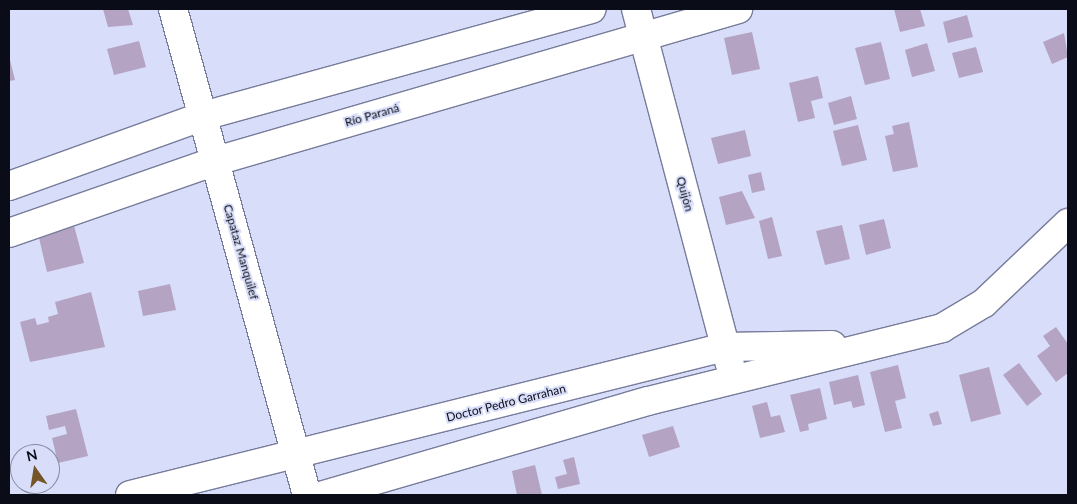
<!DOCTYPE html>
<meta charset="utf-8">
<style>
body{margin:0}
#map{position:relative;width:1077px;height:504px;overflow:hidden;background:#d8ddf9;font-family:Lato,sans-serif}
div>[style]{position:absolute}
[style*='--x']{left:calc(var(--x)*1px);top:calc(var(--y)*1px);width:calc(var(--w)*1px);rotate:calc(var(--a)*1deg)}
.building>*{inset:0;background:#b4a3c2}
.roads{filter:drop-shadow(1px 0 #777c9b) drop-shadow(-1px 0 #777c9b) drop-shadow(0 1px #777c9b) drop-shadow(0 -1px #777c9b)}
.minor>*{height:28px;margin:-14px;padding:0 14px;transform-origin:14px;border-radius:14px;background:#fff}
span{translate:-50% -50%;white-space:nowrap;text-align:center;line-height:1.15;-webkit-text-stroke:4px #d8ddf9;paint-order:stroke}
.street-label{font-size:12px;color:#0a0c17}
.frame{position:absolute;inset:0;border:10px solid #0a0c17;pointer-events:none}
.north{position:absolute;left:10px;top:444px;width:50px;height:50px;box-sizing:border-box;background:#d8ddf9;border:1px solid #86899f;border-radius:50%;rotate:347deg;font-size:14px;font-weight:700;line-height:20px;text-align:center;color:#0a0c17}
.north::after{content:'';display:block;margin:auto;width:18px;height:22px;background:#735529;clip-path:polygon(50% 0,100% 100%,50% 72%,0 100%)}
</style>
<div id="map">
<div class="building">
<div style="clip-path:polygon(103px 9px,128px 9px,133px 25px,108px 27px)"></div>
<div style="clip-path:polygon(894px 9px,920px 9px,925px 26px,900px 32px)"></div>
<div style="clip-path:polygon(967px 15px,973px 37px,948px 43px,943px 22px)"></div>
<div style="clip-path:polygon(752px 32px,760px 69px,732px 75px,724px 38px)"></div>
<div style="clip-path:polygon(1064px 33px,1068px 57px,1052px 64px,1043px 42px)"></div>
<div style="clip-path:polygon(139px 41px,146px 67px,114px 75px,107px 49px)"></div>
<div style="clip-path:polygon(881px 42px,890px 79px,865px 85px,855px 48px)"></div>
<div style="clip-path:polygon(927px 43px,935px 71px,912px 77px,905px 50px)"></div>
<div style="clip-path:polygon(976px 47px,983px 72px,959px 78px,952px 53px)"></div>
<div style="clip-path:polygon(9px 56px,15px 80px,9px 81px)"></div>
<div style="clip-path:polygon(818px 76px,823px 98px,811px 101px,815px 118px,798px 122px,789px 83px)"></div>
<div style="clip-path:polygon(851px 96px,857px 119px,834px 125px,828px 103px)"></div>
<div style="clip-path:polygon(909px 122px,918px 167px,893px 172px,885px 136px,894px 134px,892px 126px)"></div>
<div style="clip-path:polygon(858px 125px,867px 160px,842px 166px,833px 131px)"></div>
<div style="clip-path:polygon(745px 130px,751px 156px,718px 164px,711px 138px)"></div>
<div style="clip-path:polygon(761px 172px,765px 190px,752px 193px,748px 175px)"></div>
<div style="clip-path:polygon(742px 191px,755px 218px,726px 225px,719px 197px)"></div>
<div style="clip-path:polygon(772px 217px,782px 256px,768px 259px,759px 221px)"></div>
<div style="clip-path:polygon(72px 218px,84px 263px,47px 272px,37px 229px)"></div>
<div style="clip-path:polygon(884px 219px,891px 248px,866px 255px,859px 225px)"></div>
<div style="clip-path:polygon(842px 225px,850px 259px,825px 265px,816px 231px)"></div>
<div style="clip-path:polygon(170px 284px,176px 310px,143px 316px,138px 291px)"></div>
<div style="clip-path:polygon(91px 292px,105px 347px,30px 362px,20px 322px,35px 318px,37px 325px,49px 322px,48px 317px,58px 314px,55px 302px)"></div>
<div style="clip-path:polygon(1056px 327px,1068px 344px,1068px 373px,1056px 382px,1037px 356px,1050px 346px,1043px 336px)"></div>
<div style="clip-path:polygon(1019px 363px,1042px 394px,1027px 406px,1003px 375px)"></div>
<div style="clip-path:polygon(898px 365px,906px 398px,895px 401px,902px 428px,885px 432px,870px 372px)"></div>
<div style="clip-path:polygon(989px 367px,1001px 414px,971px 422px,959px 375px)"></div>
<div style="clip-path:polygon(858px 375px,865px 405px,853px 408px,851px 401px,834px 405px,829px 382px)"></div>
<div style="clip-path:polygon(820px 388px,827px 419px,808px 424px,809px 430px,800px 432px,790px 395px)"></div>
<div style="clip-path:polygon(767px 402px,771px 417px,780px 415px,785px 432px,760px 438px,752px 406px)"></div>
<div style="clip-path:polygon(76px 409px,88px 456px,58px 463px,52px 438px,67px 434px,65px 426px,49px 430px,46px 416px)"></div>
<div style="clip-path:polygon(938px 411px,942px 424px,933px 426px,929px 414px)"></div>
<div style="clip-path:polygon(673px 426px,680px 447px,649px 457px,642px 435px)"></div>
<div style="clip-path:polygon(574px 457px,580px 484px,558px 489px,555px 477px,567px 474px,563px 460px)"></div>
<div style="clip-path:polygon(535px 465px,542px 495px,517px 495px,512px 471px)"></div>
</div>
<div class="roads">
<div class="minor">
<div style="--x:173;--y:9;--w:504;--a:74.59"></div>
<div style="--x:636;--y:9;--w:367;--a:75.2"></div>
<div style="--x:9;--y:186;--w:206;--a:-19.8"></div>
<div style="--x:203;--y:116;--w:403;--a:-15.4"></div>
<div style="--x:9;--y:233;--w:219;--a:-19.2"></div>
<div style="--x:216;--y:161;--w:544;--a:-16.23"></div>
<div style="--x:130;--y:495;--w:613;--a:-13.97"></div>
<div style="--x:725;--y:347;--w:107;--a:-1.1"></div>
<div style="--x:324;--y:495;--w:337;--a:-16.2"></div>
<div style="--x:648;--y:401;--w:303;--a:-13.9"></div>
<div style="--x:942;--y:328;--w:49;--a:-30.8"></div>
<div style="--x:984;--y:303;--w:116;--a:-43.6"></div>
</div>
</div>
<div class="street-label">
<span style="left:372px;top:115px;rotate:-16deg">Río Paraná</span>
<span style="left:685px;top:194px;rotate:75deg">Quijón</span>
<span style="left:241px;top:252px;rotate:74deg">Capataz Manquilef</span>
<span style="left:506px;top:403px;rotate:-14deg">Doctor Pedro Garrahan</span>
</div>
<div class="frame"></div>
<div class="north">N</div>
</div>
